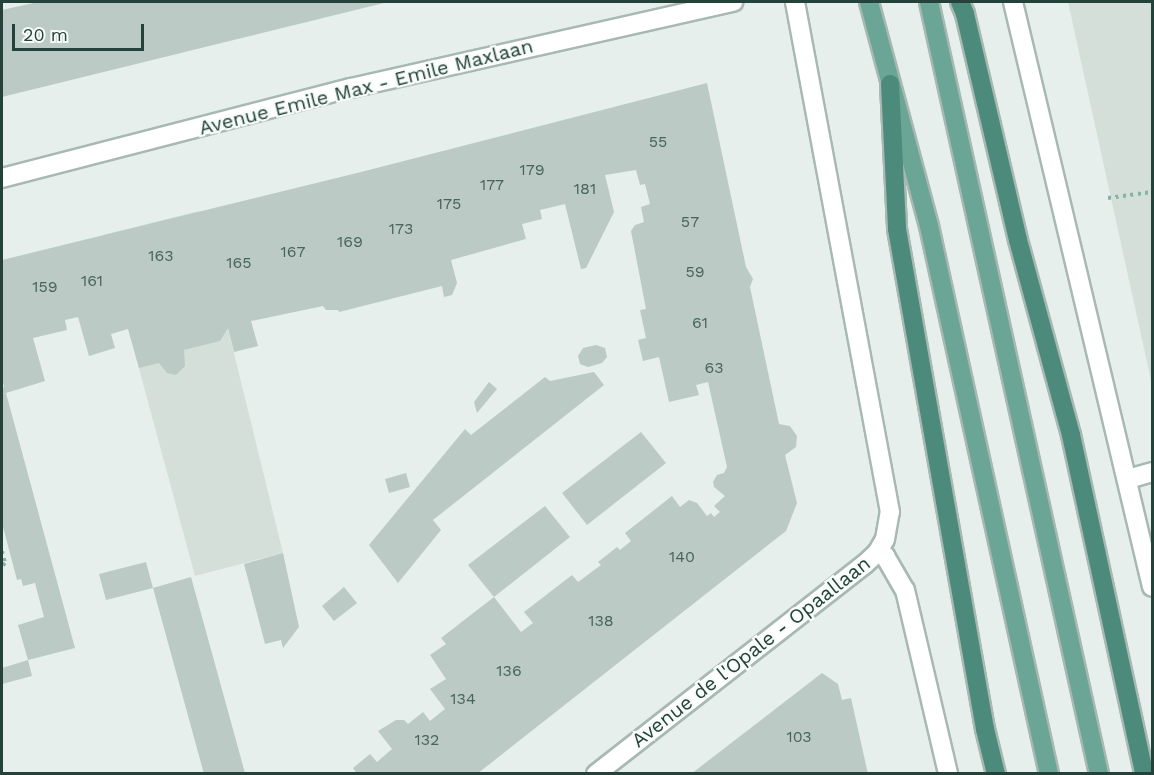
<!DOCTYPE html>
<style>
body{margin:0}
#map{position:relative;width:1154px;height:775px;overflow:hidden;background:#e6efeb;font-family:"Work Sans",sans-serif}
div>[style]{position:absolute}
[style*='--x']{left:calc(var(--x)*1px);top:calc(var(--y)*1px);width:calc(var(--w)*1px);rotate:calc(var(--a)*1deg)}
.built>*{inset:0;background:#d4dfda}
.building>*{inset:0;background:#bbcac4}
.path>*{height:4px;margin-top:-2px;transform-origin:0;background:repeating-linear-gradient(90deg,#86b3a5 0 3px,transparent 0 7.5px)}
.roads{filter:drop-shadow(2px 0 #a8b8b2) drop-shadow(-2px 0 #a8b8b2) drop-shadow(0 2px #a8b8b2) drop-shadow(0 -2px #a8b8b2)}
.service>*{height:18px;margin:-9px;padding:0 9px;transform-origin:9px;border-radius:9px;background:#fff}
.minor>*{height:18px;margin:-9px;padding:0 9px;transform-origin:9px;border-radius:9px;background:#fff}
.tertiary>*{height:18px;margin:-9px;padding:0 9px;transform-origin:9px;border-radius:9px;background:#fff}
.primary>*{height:18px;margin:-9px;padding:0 9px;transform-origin:9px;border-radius:9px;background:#6aa596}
.trunk>*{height:18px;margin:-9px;padding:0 9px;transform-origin:9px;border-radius:9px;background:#4c8a7c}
span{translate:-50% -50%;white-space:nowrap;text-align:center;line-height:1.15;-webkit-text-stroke:4.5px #f7fbf9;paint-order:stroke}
.number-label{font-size:16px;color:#4a645c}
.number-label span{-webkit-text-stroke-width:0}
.street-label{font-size:20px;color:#24423a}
.frame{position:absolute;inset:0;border:3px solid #24423a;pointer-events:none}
.scale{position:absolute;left:12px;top:24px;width:132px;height:27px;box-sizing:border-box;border:3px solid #24423a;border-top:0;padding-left:8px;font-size:18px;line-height:21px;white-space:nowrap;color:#24423a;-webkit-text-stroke:4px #f7fbf9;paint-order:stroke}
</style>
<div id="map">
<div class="built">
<div style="clip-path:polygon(1068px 2px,1152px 2px,1152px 385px)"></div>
<div style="clip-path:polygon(199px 211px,283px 553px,195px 576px,103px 235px)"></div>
</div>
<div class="building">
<div style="clip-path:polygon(38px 2px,388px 2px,2px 97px,2px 10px)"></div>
<div style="clip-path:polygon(707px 83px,746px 267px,753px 279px,750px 287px,779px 424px,790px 426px,797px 436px,796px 447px,785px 455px,797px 503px,786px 531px,477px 774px,357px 774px,353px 768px,370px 754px,377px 762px,392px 749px,378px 731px,396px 720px,404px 720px,408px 724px,423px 712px,430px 721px,445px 709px,430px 689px,446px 679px,430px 655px,446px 644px,441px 638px,494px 597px,468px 565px,545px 506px,570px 537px,494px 597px,521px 632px,533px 623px,524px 612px,572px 575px,578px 582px,601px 565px,598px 562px,617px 547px,620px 550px,631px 541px,625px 533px,672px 496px,680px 507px,689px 500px,697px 503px,707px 516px,711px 513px,714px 517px,720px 512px,714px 506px,725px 496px,714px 487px,713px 482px,717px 475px,724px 473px,727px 467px,708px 382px,696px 385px,699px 395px,669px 402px,659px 357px,643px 361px,638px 340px,646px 338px,640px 310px,646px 309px,631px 231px,635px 225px,644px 222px,641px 207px,650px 204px,645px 184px,640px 185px,636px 170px,605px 175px,614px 212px,586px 268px,581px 269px,565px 204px,540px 210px,542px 219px,522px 224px,526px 239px,451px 260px,457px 283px,452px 295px,444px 297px,442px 286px,339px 312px,338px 310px,326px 310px,323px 306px,251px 321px,258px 346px,234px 352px,228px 328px,220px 341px,184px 350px,185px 366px,176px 375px,167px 373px,159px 363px,139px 368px,128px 329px,111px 334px,115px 348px,89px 356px,78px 317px,65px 320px,67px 330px,33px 338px,45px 381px,6px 393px,75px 648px,28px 660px,18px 625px,44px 617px,35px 583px,23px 586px,21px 579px,17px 580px,2px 523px,2px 388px,4px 387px,2px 379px,2px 260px,361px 172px)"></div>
<div style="clip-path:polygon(596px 345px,605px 348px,607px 357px,602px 363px,588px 367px,580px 364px,578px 356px,583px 348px)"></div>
<div style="clip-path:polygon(594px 372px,604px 385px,433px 520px,441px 530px,398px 583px,369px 545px,465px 429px,471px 435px,545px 377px,550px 381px)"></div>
<div style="clip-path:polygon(489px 382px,497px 389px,477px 413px,474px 402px)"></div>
<div style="clip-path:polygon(641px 432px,666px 463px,587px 525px,562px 493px)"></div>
<div style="clip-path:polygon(406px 473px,410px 487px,389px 493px,385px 479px)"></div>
<div style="clip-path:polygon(283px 553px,299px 627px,283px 648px,281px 640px,265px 644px,244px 564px)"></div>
<div style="clip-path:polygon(146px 562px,153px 588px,191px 577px,245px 773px,204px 774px,153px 588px,106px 600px,99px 574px)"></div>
<div style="clip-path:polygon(344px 587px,357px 603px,334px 621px,322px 606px)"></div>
<div style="clip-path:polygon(28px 660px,32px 676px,2px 684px,2px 668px)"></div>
<div style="clip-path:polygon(822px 673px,838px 684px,842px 700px,851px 698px,868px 774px,691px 774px)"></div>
</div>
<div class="path">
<div style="--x:1108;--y:198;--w:44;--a:-7.8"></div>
<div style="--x:2;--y:551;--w:12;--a:76"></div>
<div style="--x:5;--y:563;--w:4;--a:135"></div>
</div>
<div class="roads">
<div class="service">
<div style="--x:1128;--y:479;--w:25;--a:-16"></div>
</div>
<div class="minor">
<div style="--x:2;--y:178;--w:360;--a:-14.5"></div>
<div style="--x:351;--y:88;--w:392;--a:-12.7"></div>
<div style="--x:877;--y:553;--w:9;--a:21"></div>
<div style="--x:885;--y:556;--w:39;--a:60"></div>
<div style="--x:905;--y:590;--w:189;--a:76.8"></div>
<div style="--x:596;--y:774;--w:341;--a:-38"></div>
<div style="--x:865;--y:564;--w:16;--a:-43"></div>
<div style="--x:877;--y:553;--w:16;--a:-60"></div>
<div style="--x:885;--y:539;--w:27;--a:-80"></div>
<div style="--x:890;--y:512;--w:519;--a:-100.55"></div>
</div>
<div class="tertiary">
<div style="--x:1013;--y:2;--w:601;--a:76.63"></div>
</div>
<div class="primary">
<div style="--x:869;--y:2;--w:232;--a:75"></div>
<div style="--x:929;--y:226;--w:561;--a:77.65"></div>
<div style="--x:929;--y:2;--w:790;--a:77.58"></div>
</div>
<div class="trunk">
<div style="--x:960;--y:2;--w:13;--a:67"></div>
<div style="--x:965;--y:14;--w:232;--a:76.8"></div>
<div style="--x:1018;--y:240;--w:202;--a:74.8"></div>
<div style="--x:1071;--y:435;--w:347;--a:77.8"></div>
<div style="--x:890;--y:84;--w:145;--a:87.2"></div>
<div style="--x:897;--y:229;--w:508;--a:80.02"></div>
<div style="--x:985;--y:729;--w:46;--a:76.3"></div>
</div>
</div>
<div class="number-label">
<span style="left:658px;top:142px">55</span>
<span style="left:532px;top:170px">179</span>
<span style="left:492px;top:185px">177</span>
<span style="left:585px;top:189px">181</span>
<span style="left:449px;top:204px">175</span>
<span style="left:690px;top:222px">57</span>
<span style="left:401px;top:229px">173</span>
<span style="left:350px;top:242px">169</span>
<span style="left:293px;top:252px">167</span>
<span style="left:161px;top:256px">163</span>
<span style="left:239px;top:263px">165</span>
<span style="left:695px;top:272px">59</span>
<span style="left:92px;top:281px">161</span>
<span style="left:45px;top:287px">159</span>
<span style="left:700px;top:323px">61</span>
<span style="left:714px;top:368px">63</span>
<span style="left:682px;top:557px">140</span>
<span style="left:601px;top:621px">138</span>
<span style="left:509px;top:671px">136</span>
<span style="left:463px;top:699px">134</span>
<span style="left:799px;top:737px">103</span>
<span style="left:427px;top:740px">132</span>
</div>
<div class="street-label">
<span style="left:366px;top:87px;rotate:-14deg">Avenue Emile Max - Emile Maxlaan</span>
<span style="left:751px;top:652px;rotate:-38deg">Avenue de l'Opale - Opaallaan</span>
</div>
<div class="frame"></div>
<div class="scale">20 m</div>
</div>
